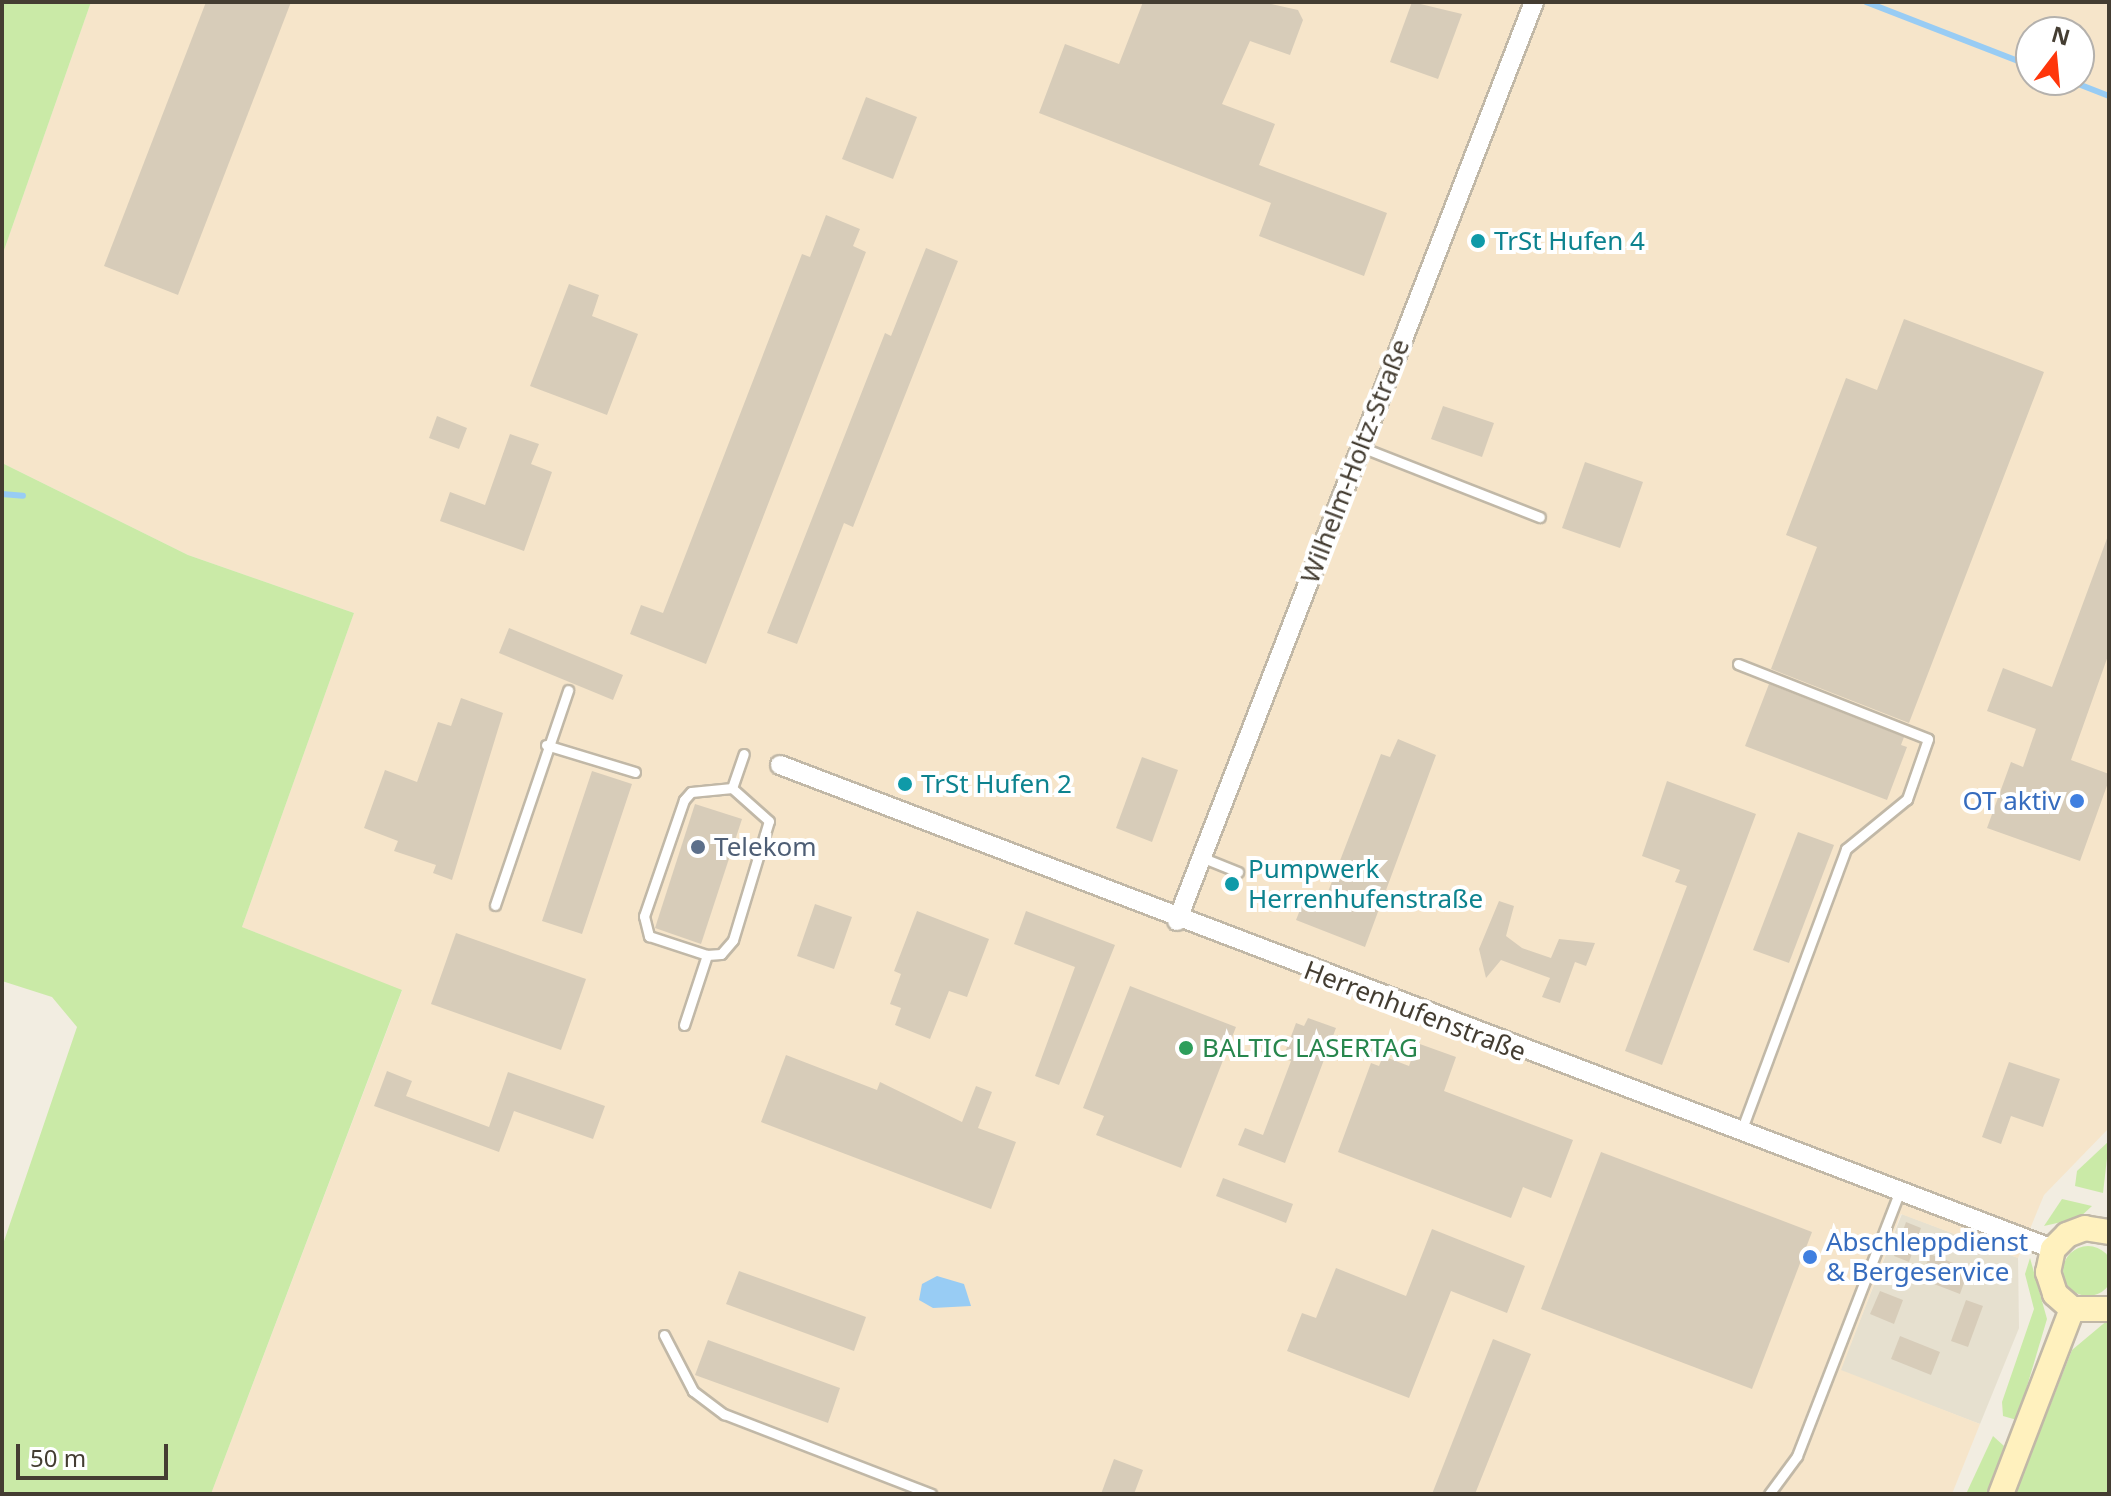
<!DOCTYPE html>
<meta charset="utf-8">
<style>
body{margin:0}
#map{position:relative;width:2111px;height:1496px;overflow:hidden;background:#f2ede1;font-family:"Noto Sans",sans-serif}
div>[style]{position:absolute}
[style*='--x']{left:calc(var(--x)*1px);top:calc(var(--y)*1px);width:calc(var(--w)*1px);rotate:calc(var(--a)*1deg)}
.residential>*{inset:0;background:#e6e0cf}
.commercial>*{inset:0;background:#f6e5ca}
.green>*{inset:0;background:#caeaa7}
.round{border-radius:50%}
.water>*{inset:0;background:#98ccf4}
.stream>*{height:6px;margin:-3px;padding:0 3px;transform-origin:3px;border-radius:3px;background:#98ccf4}
.building>*{inset:0;background:#d7ccb9}
.roads{filter:drop-shadow(2px 0 #c1b8a7) drop-shadow(-2px 0 #c1b8a7) drop-shadow(0 2px #c1b8a7) drop-shadow(0 -2px #c1b8a7)}
.lane>*{height:9px;margin:-4.5px;padding:0 4.5px;transform-origin:4.5px;border-radius:4.5px;background:#fff}
.street>*{height:18px;margin:-9px;padding:0 9px;transform-origin:9px;border-radius:9px;background:#fff}
.secondary>*{height:24px;margin:-12px;padding:0 12px;transform-origin:12px;border-radius:12px;background:#fff1be}
.dots>*{width:22px;height:22px;translate:-50% -50%;box-sizing:border-box;border:4px solid #fff;border-radius:50%}
span{translate:-50% -50%;white-space:nowrap;text-align:center;line-height:1.15;-webkit-text-stroke:8px #fff;paint-order:stroke}
.culture-label{font-size:26px;color:#0d838f}
.left{translate:0 -50%;text-align:left}
.street-label{font-size:26px;color:#443d32}
.shop-label{font-size:26px;color:#366cbe}
.right{translate:-100% -50%;text-align:right}
.service-label{font-size:26px;color:#4e5e75}
.leisure-label{font-size:26px;color:#27864d}
.frame{position:absolute;inset:0;border:4px solid #443d32;pointer-events:none}
.north{position:absolute;left:2015px;top:16px;width:80px;height:80px;box-sizing:border-box;background:#fff;border:2px solid #b4b1ad;border-radius:50%;rotate:16deg;font-size:22px;font-weight:700;line-height:32px;text-align:center;color:#443d32}
.north::after{content:'';display:block;margin:auto;width:28px;height:36px;background:#ff360b;clip-path:polygon(50% 0,100% 100%,50% 72%,0 100%)}
.scale{position:absolute;left:16px;top:1444px;width:152px;height:36px;box-sizing:border-box;border:4px solid #443d32;border-top:0;padding-left:10px;font-size:24px;line-height:28px;white-space:nowrap;color:#443d32;-webkit-text-stroke:6px #fff;paint-order:stroke}
</style>
<div id="map">
<div class="residential">
<div style="clip-path:polygon(1902px 1214px,2018px 1258px,2019px 1328px,1980px 1424px,1840px 1371px)"></div>
</div>
<div class="commercial">
<div style="clip-path:polygon(evenodd,91px 2px,2109px 2px,2109px 1128px,2044px 1195px,2018px 1258px,1901px 1214px,1841px 1370px,1980px 1424px,1952px 1494px,211px 1494px,402px 991px,242px 927px,354px 613px,188px 555px,2px 463px,2px 256px,91px 2px,2031px 32px,2079px 32px,2079px 80px,2031px 80px,2031px 32px)"></div>
</div>
<div class="green">
<div style="clip-path:polygon(2px 2px,91px 2px,2px 256px)"></div>
<div style="clip-path:polygon(2px 463px,188px 555px,354px 613px,242px 927px,402px 990px,211px 1494px,2px 1494px,2px 1247px,77px 1027px,52px 997px,2px 981px)"></div>
<div style="clip-path:polygon(2109px 1141px,2103px 1193px,2075px 1186px,2077px 1171px)"></div>
<div style="clip-path:polygon(2062px 1199px,2092px 1206px,2079px 1218px,2044px 1226px)"></div>
<div class="round" style="left:2063px;top:1246px;width:50px;height:50px"></div>
<div style="clip-path:polygon(2030px 1258px,2047px 1319px,2017px 1420px,2003px 1416px,2002px 1402px,2034px 1309px,2025px 1274px)"></div>
<div style="clip-path:polygon(2109px 1319px,2109px 1494px,2015px 1494px,2072px 1350px)"></div>
<div style="clip-path:polygon(1993px 1436px,2004px 1446px,1988px 1494px,1966px 1494px)"></div>
</div>
<div class="water">
<div style="clip-path:polygon(937px 1276px,964px 1284px,971px 1306px,933px 1308px,919px 1300px,922px 1284px)"></div>
</div>
<div class="stream">
<div style="--x:1866;--y:2;--w:177;--a:21.2"></div>
<div style="--x:2068;--y:80;--w:44;--a:21.3"></div>
<div style="--x:2;--y:494;--w:21;--a:5"></div>
</div>
<div class="building">
<div style="clip-path:polygon(206px 2px,291px 2px,178px 295px,104px 266px)"></div>
<div style="clip-path:polygon(1143px 2px,1262px 2px,1298px 10px,1303px 20px,1290px 55px,1250px 41px,1222px 104px,1275px 124px,1259px 165px,1387px 213px,1364px 276px,1259px 236px,1271px 203px,1039px 113px,1065px 44px,1119px 64px)"></div>
<div style="clip-path:polygon(1412px 2px,1462px 14px,1438px 79px,1390px 62px)"></div>
<div style="clip-path:polygon(866px 97px,917px 117px,893px 179px,842px 159px)"></div>
<div style="clip-path:polygon(826px 215px,860px 229px,853px 246px,866px 252px,706px 664px,630px 634px,641px 605px,663px 613px,802px 254px,810px 257px)"></div>
<div style="clip-path:polygon(926px 248px,958px 261px,853px 527px,844px 523px,797px 644px,767px 633px,885px 333px,891px 336px)"></div>
<div style="clip-path:polygon(569px 284px,599px 295px,592px 316px,638px 334px,607px 415px,530px 386px)"></div>
<div style="clip-path:polygon(1904px 319px,2044px 372px,1909px 723px,1771px 669px,1817px 547px,1786px 535px,1846px 378px,1877px 390px)"></div>
<div style="clip-path:polygon(1443px 406px,1494px 423px,1482px 457px,1431px 439px)"></div>
<div style="clip-path:polygon(437px 416px,467px 428px,459px 449px,429px 438px)"></div>
<div style="clip-path:polygon(510px 434px,539px 444px,531px 464px,552px 472px,524px 551px,440px 521px,450px 492px,485px 505px)"></div>
<div style="clip-path:polygon(1585px 462px,1643px 482px,1620px 548px,1562px 528px)"></div>
<div style="clip-path:polygon(2109px 533px,2109px 653px,2071px 760px,2109px 774px,2109px 780px,2080px 861px,1987px 828px,2011px 762px,2023px 767px,2036px 729px,1987px 711px,2003px 668px,2052px 687px)"></div>
<div style="clip-path:polygon(509px 628px,623px 675px,613px 700px,499px 653px)"></div>
<div style="clip-path:polygon(1769px 684px,1904px 737px,1901px 745px,1907px 747px,1887px 800px,1745px 746px)"></div>
<div style="clip-path:polygon(461px 698px,503px 713px,452px 880px,433px 873px,436px 865px,394px 851px,398px 841px,364px 828px,385px 770px,417px 782px,438px 722px,451px 726px)"></div>
<div style="clip-path:polygon(1398px 739px,1436px 755px,1365px 947px,1296px 920px,1308px 890px,1326px 897px,1381px 754px,1390px 757px)"></div>
<div style="clip-path:polygon(1142px 757px,1178px 770px,1152px 842px,1116px 828px)"></div>
<div style="clip-path:polygon(592px 771px,632px 784px,582px 934px,542px 921px)"></div>
<div style="clip-path:polygon(1667px 781px,1756px 814px,1662px 1065px,1625px 1051px,1687px 886px,1675px 882px,1680px 870px,1642px 856px)"></div>
<div style="clip-path:polygon(695px 804px,742px 819px,701px 944px,655px 928px)"></div>
<div style="clip-path:polygon(1798px 832px,1834px 845px,1789px 963px,1753px 950px)"></div>
<div style="clip-path:polygon(1499px 901px,1514px 906px,1506px 936px,1522px 948px,1551px 958px,1559px 939px,1595px 943px,1586px 966px,1575px 962px,1560px 1003px,1542px 997px,1550px 978px,1501px 960px,1486px 978px,1479px 949px)"></div>
<div style="clip-path:polygon(815px 904px,852px 917px,834px 969px,797px 956px)"></div>
<div style="clip-path:polygon(917px 911px,989px 939px,967px 997px,949px 991px,930px 1039px,895px 1025px,901px 1008px,890px 1004px,901px 974px,894px 971px)"></div>
<div style="clip-path:polygon(1026px 911px,1115px 945px,1059px 1085px,1035px 1076px,1075px 967px,1014px 944px)"></div>
<div style="clip-path:polygon(456px 933px,586px 979px,561px 1050px,431px 1004px)"></div>
<div style="clip-path:polygon(1130px 986px,1236px 1027px,1181px 1168px,1096px 1135px,1104px 1116px,1083px 1108px)"></div>
<div style="clip-path:polygon(1308px 1018px,1336px 1028px,1285px 1163px,1238px 1145px,1245px 1128px,1263px 1135px,1291px 1061px,1283px 1058px,1296px 1023px,1304px 1026px)"></div>
<div style="clip-path:polygon(1417px 1043px,1456px 1057px,1444px 1091px,1573px 1140px,1551px 1198px,1523px 1187px,1511px 1218px,1338px 1152px,1371px 1063px,1379px 1066px,1383px 1056px,1409px 1066px)"></div>
<div style="clip-path:polygon(786px 1055px,877px 1090px,880px 1082px,962px 1122px,976px 1086px,992px 1092px,978px 1128px,1016px 1142px,991px 1209px,761px 1122px)"></div>
<div style="clip-path:polygon(2009px 1062px,2060px 1079px,2043px 1127px,2011px 1116px,2001px 1144px,1982px 1137px)"></div>
<div style="clip-path:polygon(387px 1071px,412px 1081px,406px 1096px,489px 1127px,508px 1072px,605px 1106px,593px 1139px,514px 1111px,499px 1152px,374px 1106px)"></div>
<div style="clip-path:polygon(1601px 1152px,1812px 1232px,1752px 1389px,1541px 1309px)"></div>
<div style="clip-path:polygon(1223px 1178px,1293px 1204px,1286px 1223px,1216px 1196px)"></div>
<div style="clip-path:polygon(1906px 1222px,1921px 1228px,1909px 1262px,1894px 1256px)"></div>
<div style="clip-path:polygon(1432px 1229px,1525px 1266px,1507px 1313px,1451px 1291px,1409px 1398px,1287px 1351px,1302px 1313px,1316px 1318px,1336px 1268px,1406px 1296px)"></div>
<div style="clip-path:polygon(1930px 1254px,1969px 1269px,1960px 1294px,1921px 1279px)"></div>
<div style="clip-path:polygon(739px 1271px,866px 1317px,854px 1351px,726px 1304px)"></div>
<div style="clip-path:polygon(1880px 1291px,1903px 1300px,1894px 1324px,1870px 1314px)"></div>
<div style="clip-path:polygon(1966px 1300px,1983px 1306px,1968px 1347px,1951px 1341px)"></div>
<div style="clip-path:polygon(1900px 1336px,1940px 1352px,1931px 1375px,1891px 1359px)"></div>
<div style="clip-path:polygon(1493px 1339px,1531px 1354px,1475px 1494px,1432px 1494px)"></div>
<div style="clip-path:polygon(708px 1340px,840px 1388px,828px 1423px,695px 1375px)"></div>
<div style="clip-path:polygon(1114px 1459px,1143px 1470px,1134px 1494px,1101px 1494px)"></div>
</div>
<div class="roads">
<div class="lane">
<div style="--x:1361;--y:447;--w:192;--a:21.4"></div>
<div style="--x:1738;--y:664;--w:204;--a:21.5"></div>
<div style="--x:1928;--y:739;--w:64;--a:109.3"></div>
<div style="--x:1907;--y:799;--w:79;--a:140.7"></div>
<div style="--x:1846;--y:849;--w:301;--a:110.4"></div>
<div style="--x:546;--y:745;--w:93;--a:16.9"></div>
<div style="--x:732;--y:788;--w:41;--a:174.4"></div>
<div style="--x:691;--y:792;--w:11;--a:131"></div>
<div style="--x:684;--y:800;--w:123;--a:109"></div>
<div style="--x:644;--y:916;--w:21;--a:76"></div>
<div style="--x:649;--y:936;--w:61;--a:18.1"></div>
<div style="--x:707;--y:955;--w:14;--a:-4"></div>
<div style="--x:721;--y:954;--w:18;--a:-49"></div>
<div style="--x:733;--y:940;--w:124;--a:-73.2"></div>
<div style="--x:769;--y:821;--w:50;--a:-138.3"></div>
<div style="--x:732;--y:788;--w:36;--a:-71"></div>
<div style="--x:1201;--y:857;--w:40;--a:22"></div>
<div style="--x:495;--y:905;--w:227;--a:-71.2"></div>
<div style="--x:684;--y:1025;--w:74;--a:-71.8"></div>
<div style="--x:664;--y:1335;--w:63;--a:62.6"></div>
<div style="--x:693;--y:1391;--w:39;--a:37"></div>
<div style="--x:724;--y:1414;--w:222;--a:21.1"></div>
<div style="--x:1769;--y:1494;--w:47;--a:-53.6"></div>
<div style="--x:1797;--y:1456;--w:282;--a:-68.8"></div>
</div>
<div class="street">
<div style="--x:780;--y:765;--w:1362;--a:20.82"></div>
<div style="--x:1177;--y:921;--w:986;--a:-68.77"></div>
</div>
<div class="secondary">
<div style="--x:2109;--y:1232;--w:24;--a:-171"></div>
<div style="--x:2085;--y:1228;--w:19;--a:159"></div>
<div style="--x:2067;--y:1235;--w:20;--a:135"></div>
<div style="--x:2053;--y:1249;--w:24;--a:102"></div>
<div style="--x:2048;--y:1272;--w:23;--a:72"></div>
<div style="--x:2055;--y:1294;--w:23;--a:41"></div>
<div style="--x:2072;--y:1309;--w:37;--a:0"></div>
<div style="--x:2001;--y:1494;--w:198;--a:-69"></div>
</div>
</div>
<div class="dots">
<div style="left:1478px;top:241px;background:#0f9aa8"></div>
<div style="left:905px;top:784px;background:#0f9aa8"></div>
<div style="left:2077px;top:801px;background:#3f7fe0"></div>
<div style="left:698px;top:847px;background:#5c6f8a"></div>
<div style="left:1232px;top:884px;background:#0f9aa8"></div>
<div style="left:1186px;top:1048px;background:#2e9e5b"></div>
<div style="left:1810px;top:1257px;background:#3f7fe0"></div>
</div>
<div class="culture-label">
<span class="left" style="left:1494px;top:241px">TrSt Hufen 4</span>
<span class="left" style="left:921px;top:784px">TrSt Hufen 2</span>
<span class="left" style="left:1248px;top:884px">Pumpwerk<br>Herrenhufenstraße</span>
</div>
<div class="street-label">
<span style="left:1355px;top:461px;rotate:-69deg">Wilhelm-Holtz-Straße</span>
<span style="left:1415px;top:1011px;rotate:21deg">Herrenhufenstraße</span>
</div>
<div class="shop-label">
<span class="right" style="left:2061px;top:801px">OT aktiv</span>
<span class="left" style="left:1826px;top:1257px">Abschleppdienst<br>&amp; Bergeservice</span>
</div>
<div class="service-label">
<span class="left" style="left:714px;top:847px">Telekom</span>
</div>
<div class="leisure-label">
<span class="left" style="left:1202px;top:1048px">BALTIC LASERTAG</span>
</div>
<div class="frame"></div>
<div class="north">N</div>
<div class="scale">50 m</div>
</div>
